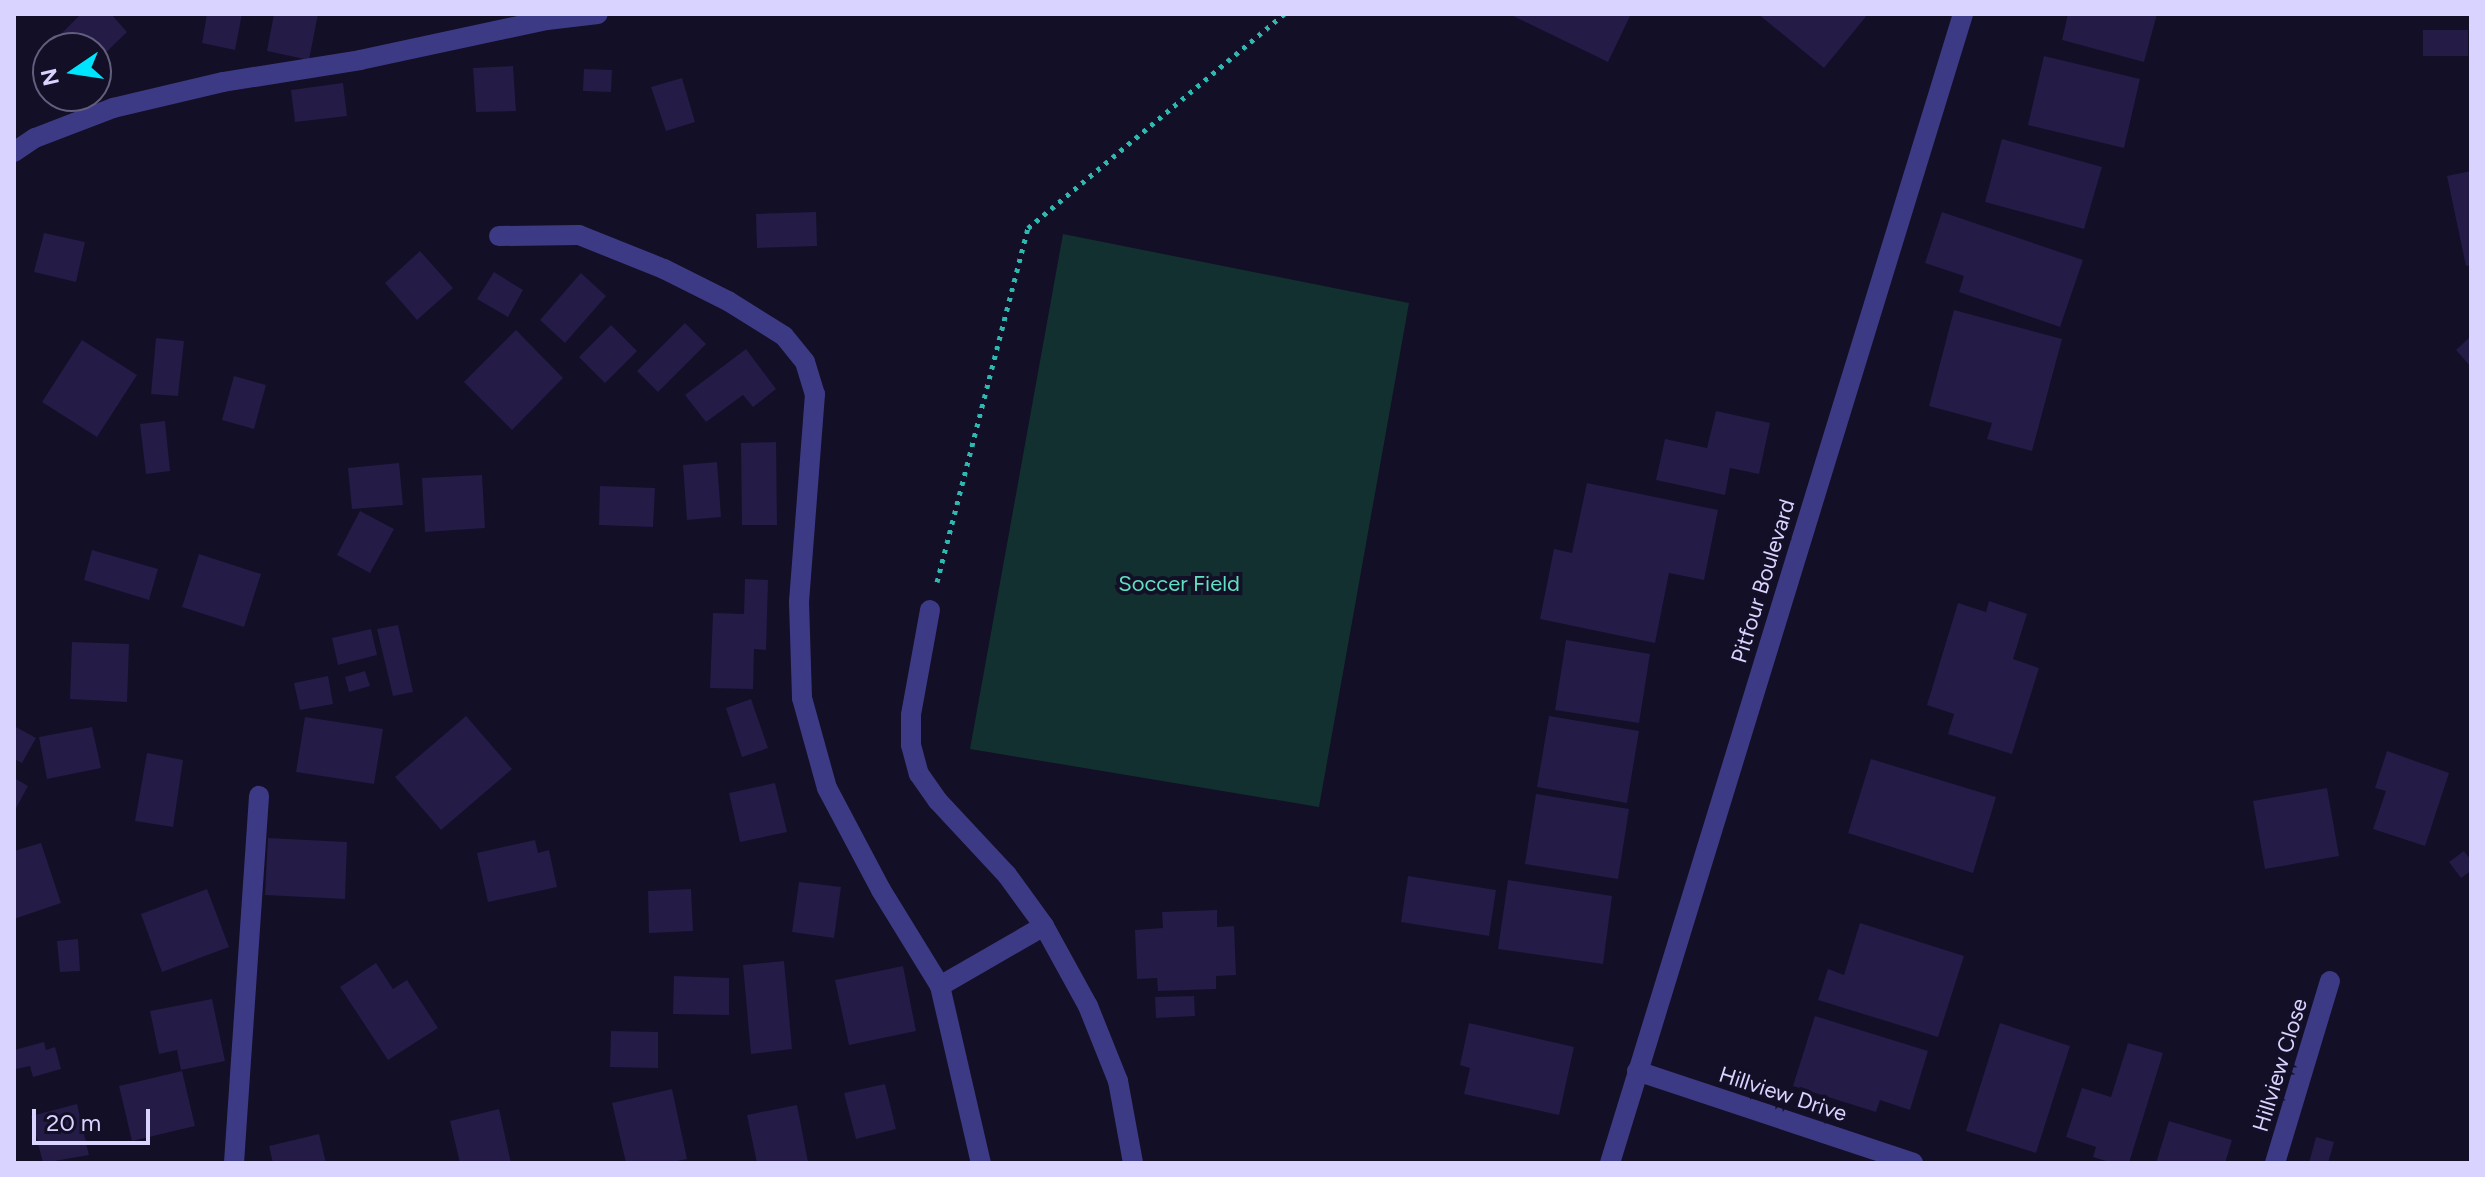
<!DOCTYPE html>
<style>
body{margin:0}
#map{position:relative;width:2485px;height:1177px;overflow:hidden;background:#130f26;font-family:Figtree,sans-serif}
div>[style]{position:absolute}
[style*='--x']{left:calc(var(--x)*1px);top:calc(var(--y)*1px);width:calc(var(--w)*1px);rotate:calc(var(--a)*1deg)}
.green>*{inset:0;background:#12302f}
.building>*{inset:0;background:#241b47}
.path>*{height:5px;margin-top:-2.5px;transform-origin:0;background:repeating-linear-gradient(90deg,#2fb8b0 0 4px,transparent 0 10px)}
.street>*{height:20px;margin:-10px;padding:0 10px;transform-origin:10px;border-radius:10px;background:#3d3a85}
span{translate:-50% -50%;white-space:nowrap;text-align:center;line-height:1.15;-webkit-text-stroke:8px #130f26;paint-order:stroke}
.street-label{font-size:22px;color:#d9d4ff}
.park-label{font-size:22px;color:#5fe0c0}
.frame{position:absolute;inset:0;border:16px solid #d9d4ff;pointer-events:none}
.north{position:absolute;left:32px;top:32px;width:80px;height:80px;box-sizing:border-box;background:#130f26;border:2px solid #625e7d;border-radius:50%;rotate:257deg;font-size:22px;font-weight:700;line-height:32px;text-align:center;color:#d9d4ff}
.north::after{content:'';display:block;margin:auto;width:28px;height:36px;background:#00e5ff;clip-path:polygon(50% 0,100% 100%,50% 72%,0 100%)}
.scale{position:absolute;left:32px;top:1109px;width:118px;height:36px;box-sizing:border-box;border:4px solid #d9d4ff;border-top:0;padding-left:10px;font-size:24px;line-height:28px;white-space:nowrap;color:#d9d4ff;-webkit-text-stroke:6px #130f26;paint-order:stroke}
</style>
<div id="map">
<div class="green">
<div style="clip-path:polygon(1063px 234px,1409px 303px,1319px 807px,970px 749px)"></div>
</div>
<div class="building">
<div style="clip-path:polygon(81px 14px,111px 14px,127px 32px,96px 62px,96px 48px,71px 48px,59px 36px)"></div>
<div style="clip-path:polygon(207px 14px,242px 14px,235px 50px,202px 43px)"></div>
<div style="clip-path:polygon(274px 14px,318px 14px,309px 60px,267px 51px)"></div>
<div style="clip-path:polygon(1509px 14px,1631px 14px,1608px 62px)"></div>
<div style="clip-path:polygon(1758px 14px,1868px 14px,1824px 68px)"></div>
<div style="clip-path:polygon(2068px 14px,2157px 14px,2144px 62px,2062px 40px)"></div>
<div style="clip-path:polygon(2423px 30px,2468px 30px,2468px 56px,2423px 56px)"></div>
<div style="clip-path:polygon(2044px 56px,2140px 79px,2124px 148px,2028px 125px)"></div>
<div style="clip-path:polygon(513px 66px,516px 111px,476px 112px,473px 68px)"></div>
<div style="clip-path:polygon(584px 69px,612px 70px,611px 92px,583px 91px)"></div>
<div style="clip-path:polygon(682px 78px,695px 122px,666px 131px,651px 87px)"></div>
<div style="clip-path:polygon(343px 83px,347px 116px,295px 122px,291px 90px)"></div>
<div style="clip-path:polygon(2002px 139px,2102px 167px,2084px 229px,1985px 202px)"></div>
<div style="clip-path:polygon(2471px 171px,2471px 265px,2466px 266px,2447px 176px)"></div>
<div style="clip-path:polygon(816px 212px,817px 246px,757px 248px,756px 214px)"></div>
<div style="clip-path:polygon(1942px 212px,2083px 260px,2060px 327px,1959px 292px,1964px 276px,1925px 263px)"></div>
<div style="clip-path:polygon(44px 233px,85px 242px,76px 282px,34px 272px)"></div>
<div style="clip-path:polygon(420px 251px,453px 288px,417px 320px,385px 283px)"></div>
<div style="clip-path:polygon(494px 272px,523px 290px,508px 317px,477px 299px)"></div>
<div style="clip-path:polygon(581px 273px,606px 296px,565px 343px,540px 320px)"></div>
<div style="clip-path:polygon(1954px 310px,2062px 339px,2032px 451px,1987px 439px,1992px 423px,1929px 406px)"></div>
<div style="clip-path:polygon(685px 323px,706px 344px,658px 392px,637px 371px)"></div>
<div style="clip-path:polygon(611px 325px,637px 351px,605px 383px,579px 357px)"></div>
<div style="clip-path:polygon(516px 330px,563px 378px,512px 430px,464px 382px)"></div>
<div style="clip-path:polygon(2471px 336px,2471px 367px,2456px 350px)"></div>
<div style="clip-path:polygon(156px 338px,184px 341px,178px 396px,151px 394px)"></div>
<div style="clip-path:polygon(82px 340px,137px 375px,97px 437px,42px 402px)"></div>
<div style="clip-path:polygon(746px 349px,776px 389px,753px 407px,743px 395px,706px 422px,685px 395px)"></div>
<div style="clip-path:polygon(234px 376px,266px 385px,254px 429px,222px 420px)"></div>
<div style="clip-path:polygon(1716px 411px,1770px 423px,1759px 474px,1730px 468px,1725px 495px,1656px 480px,1665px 439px,1707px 448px)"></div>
<div style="clip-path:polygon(165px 421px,170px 471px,146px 474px,140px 424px)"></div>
<div style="clip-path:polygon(776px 442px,777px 525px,742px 525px,741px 443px)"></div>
<div style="clip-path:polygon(717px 462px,721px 517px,687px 520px,683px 465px)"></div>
<div style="clip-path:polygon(399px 463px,403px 505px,352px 509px,348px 468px)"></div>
<div style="clip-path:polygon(482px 475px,485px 528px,425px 532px,422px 478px)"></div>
<div style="clip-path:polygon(1587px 483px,1718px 510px,1704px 580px,1669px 573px,1655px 643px,1540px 619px,1554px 549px,1572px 553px)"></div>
<div style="clip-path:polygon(600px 486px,655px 488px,653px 527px,599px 525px)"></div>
<div style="clip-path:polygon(360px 511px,394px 529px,370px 573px,337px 555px)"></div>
<div style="clip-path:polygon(92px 550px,158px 569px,149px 600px,84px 580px)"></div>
<div style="clip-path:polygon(199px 554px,261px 574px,244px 627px,182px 607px)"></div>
<div style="clip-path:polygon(745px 579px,768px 580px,766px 650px,754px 649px,753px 689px,710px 688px,713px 613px,744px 614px)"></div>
<div style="clip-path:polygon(1989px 601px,2027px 614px,2013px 659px,2039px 668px,2012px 754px,1948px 734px,1954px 714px,1927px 705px,1958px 603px,1986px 612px)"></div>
<div style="clip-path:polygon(398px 625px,413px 692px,393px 696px,377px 629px)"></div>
<div style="clip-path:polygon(371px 629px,377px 655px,338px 665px,332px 638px)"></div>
<div style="clip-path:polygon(1566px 640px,1650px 654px,1639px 723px,1555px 710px)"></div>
<div style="clip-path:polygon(72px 642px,129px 644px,127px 702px,70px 699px)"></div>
<div style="clip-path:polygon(365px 671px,370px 686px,349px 692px,345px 677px)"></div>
<div style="clip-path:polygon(328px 676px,333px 704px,300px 710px,294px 683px)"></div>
<div style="clip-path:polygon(751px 699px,768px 748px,742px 757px,726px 708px)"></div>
<div style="clip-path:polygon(466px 716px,512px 769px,441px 830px,395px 777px)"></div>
<div style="clip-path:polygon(1549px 716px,1639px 731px,1627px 803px,1537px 787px)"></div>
<div style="clip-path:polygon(305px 717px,383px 729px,374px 784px,296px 772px)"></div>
<div style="clip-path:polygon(14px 726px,36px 738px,22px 763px,14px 759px)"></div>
<div style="clip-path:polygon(92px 727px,101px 768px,47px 779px,39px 737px)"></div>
<div style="clip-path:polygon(2387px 751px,2449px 773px,2425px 846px,2373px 829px,2386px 791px,2375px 788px)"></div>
<div style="clip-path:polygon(147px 753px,183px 760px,173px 827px,135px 821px)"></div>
<div style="clip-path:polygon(1871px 759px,1996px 797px,1973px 873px,1848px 833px)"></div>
<div style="clip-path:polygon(14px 778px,28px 786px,14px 812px)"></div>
<div style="clip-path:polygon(775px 783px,787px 832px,740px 842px,729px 793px)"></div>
<div style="clip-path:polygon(2327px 788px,2339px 856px,2265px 869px,2253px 801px)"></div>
<div style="clip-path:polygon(1536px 794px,1629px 809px,1618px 879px,1525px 864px)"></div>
<div style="clip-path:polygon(268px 838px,347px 842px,345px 899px,265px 895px)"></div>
<div style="clip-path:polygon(535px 840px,538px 853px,549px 850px,557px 887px,488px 902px,477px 853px)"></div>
<div style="clip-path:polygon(41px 843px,61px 903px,14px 919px,14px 851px)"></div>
<div style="clip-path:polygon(2464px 851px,2471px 860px,2471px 871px,2461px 878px,2449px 862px)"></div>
<div style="clip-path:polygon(1408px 876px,1496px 890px,1489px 936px,1401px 922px)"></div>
<div style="clip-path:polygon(1508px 880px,1612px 896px,1603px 964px,1498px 949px)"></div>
<div style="clip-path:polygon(799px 882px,841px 887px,834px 938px,792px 932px)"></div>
<div style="clip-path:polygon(207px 889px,229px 947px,162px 972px,141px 914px)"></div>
<div style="clip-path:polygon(691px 889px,693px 931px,649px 933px,648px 891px)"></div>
<div style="clip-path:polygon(1217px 910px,1217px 927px,1234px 926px,1236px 975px,1216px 976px,1216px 989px,1158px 991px,1157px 978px,1137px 979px,1135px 930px,1163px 928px,1162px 912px)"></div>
<div style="clip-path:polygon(1860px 923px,1964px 956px,1938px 1037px,1818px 1000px,1828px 969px,1844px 975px)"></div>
<div style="clip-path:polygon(78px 939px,80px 971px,60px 972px,57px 941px)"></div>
<div style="clip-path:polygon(784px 961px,792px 1049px,751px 1054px,743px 965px)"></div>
<div style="clip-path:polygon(376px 963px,393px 989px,407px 980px,438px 1028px,388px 1060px,340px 987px)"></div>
<div style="clip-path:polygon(903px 966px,916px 1031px,849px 1045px,835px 980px)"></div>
<div style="clip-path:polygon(674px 976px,729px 978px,729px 1015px,673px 1014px)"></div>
<div style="clip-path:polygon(1194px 996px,1195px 1016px,1156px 1018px,1155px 997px)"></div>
<div style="clip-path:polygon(212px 999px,225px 1061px,181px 1070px,177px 1050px,159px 1054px,150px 1011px)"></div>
<div style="clip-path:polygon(1815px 1016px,1928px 1051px,1910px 1110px,1880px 1100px,1876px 1112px,1793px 1086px)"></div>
<div style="clip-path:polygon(1469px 1023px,1574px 1047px,1559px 1115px,1464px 1094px,1470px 1068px,1460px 1065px)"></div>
<div style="clip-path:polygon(2000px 1023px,2070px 1046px,2036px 1153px,1966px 1131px)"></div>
<div style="clip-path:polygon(611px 1031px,658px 1032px,658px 1068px,610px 1067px)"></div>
<div style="clip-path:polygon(44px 1042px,46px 1050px,55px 1047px,61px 1069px,33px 1077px,30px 1066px,16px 1069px,14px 1050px)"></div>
<div style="clip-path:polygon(2128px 1043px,2163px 1053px,2129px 1163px,2112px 1163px,2093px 1157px,2096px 1147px,2066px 1137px,2082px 1088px,2111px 1097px)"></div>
<div style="clip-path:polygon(182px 1071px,195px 1126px,132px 1141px,119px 1086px)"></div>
<div style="clip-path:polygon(885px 1084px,896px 1129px,856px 1139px,844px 1093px)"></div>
<div style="clip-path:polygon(672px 1089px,687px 1159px,668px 1163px,626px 1163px,612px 1103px)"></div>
<div style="clip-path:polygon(77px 1104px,89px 1155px,43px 1163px,31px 1116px)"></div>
<div style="clip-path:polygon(797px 1105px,808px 1162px,757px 1163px,747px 1115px)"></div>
<div style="clip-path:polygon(499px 1109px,511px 1163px,460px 1163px,450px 1121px)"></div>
<div style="clip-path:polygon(2169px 1121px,2232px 1140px,2225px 1163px,2156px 1163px)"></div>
<div style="clip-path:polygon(319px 1134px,326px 1163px,273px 1163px,269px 1146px)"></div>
<div style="clip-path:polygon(2316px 1137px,2334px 1142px,2328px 1163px,2309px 1163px)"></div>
</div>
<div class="path">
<div style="--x:937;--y:582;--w:366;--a:-75.6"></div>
<div style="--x:1028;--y:228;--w:334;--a:-39.9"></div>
</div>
<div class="street">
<div style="--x:14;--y:152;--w:25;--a:-34"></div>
<div style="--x:35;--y:138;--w:84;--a:-21"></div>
<div style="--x:113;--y:108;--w:113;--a:-13.3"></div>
<div style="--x:223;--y:82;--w:139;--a:-9.1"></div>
<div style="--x:360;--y:60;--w:191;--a:-12.1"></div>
<div style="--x:547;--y:20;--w:51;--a:-6.7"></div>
<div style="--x:499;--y:236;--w:80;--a:-0.7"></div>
<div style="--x:579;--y:235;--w:92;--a:21.8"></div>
<div style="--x:664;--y:269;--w:72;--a:26.6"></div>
<div style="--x:728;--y:301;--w:66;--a:32"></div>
<div style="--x:784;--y:336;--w:33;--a:51"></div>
<div style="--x:805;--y:362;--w:34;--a:73"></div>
<div style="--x:815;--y:394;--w:209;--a:94.4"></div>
<div style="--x:799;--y:602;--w:96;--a:88.2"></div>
<div style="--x:802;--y:698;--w:93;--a:74.5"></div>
<div style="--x:827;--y:788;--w:115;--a:62.1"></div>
<div style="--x:881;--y:890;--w:113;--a:58.4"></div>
<div style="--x:940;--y:986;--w:120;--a:-30"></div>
<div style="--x:930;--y:610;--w:107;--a:100.3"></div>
<div style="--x:911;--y:715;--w:30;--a:90"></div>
<div style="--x:911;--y:745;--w:30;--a:75"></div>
<div style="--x:919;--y:774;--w:33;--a:55"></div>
<div style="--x:938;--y:801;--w:101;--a:47"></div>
<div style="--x:1007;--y:875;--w:63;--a:54"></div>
<div style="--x:1044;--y:926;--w:91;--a:61.2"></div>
<div style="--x:1088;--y:1006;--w:81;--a:68.2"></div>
<div style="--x:1118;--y:1081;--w:83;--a:79.6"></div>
<div style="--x:940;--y:986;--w:182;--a:77"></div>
<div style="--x:1637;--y:1071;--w:291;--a:18.4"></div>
<div style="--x:234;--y:1163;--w:368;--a:-86.1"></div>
<div style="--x:1610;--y:1163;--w:1202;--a:-72.92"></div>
<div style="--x:2275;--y:1163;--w:190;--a:-73.2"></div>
</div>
<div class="street-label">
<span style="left:1763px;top:581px;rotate:-73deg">Pitfour Boulevard</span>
<span style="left:2280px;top:1065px;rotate:-73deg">Hillview Close</span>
<span style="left:1783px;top:1094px;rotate:18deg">Hillview Drive</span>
</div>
<div class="park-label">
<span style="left:1179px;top:584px">Soccer Field</span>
</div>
<div class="frame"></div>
<div class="north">N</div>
<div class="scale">20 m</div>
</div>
